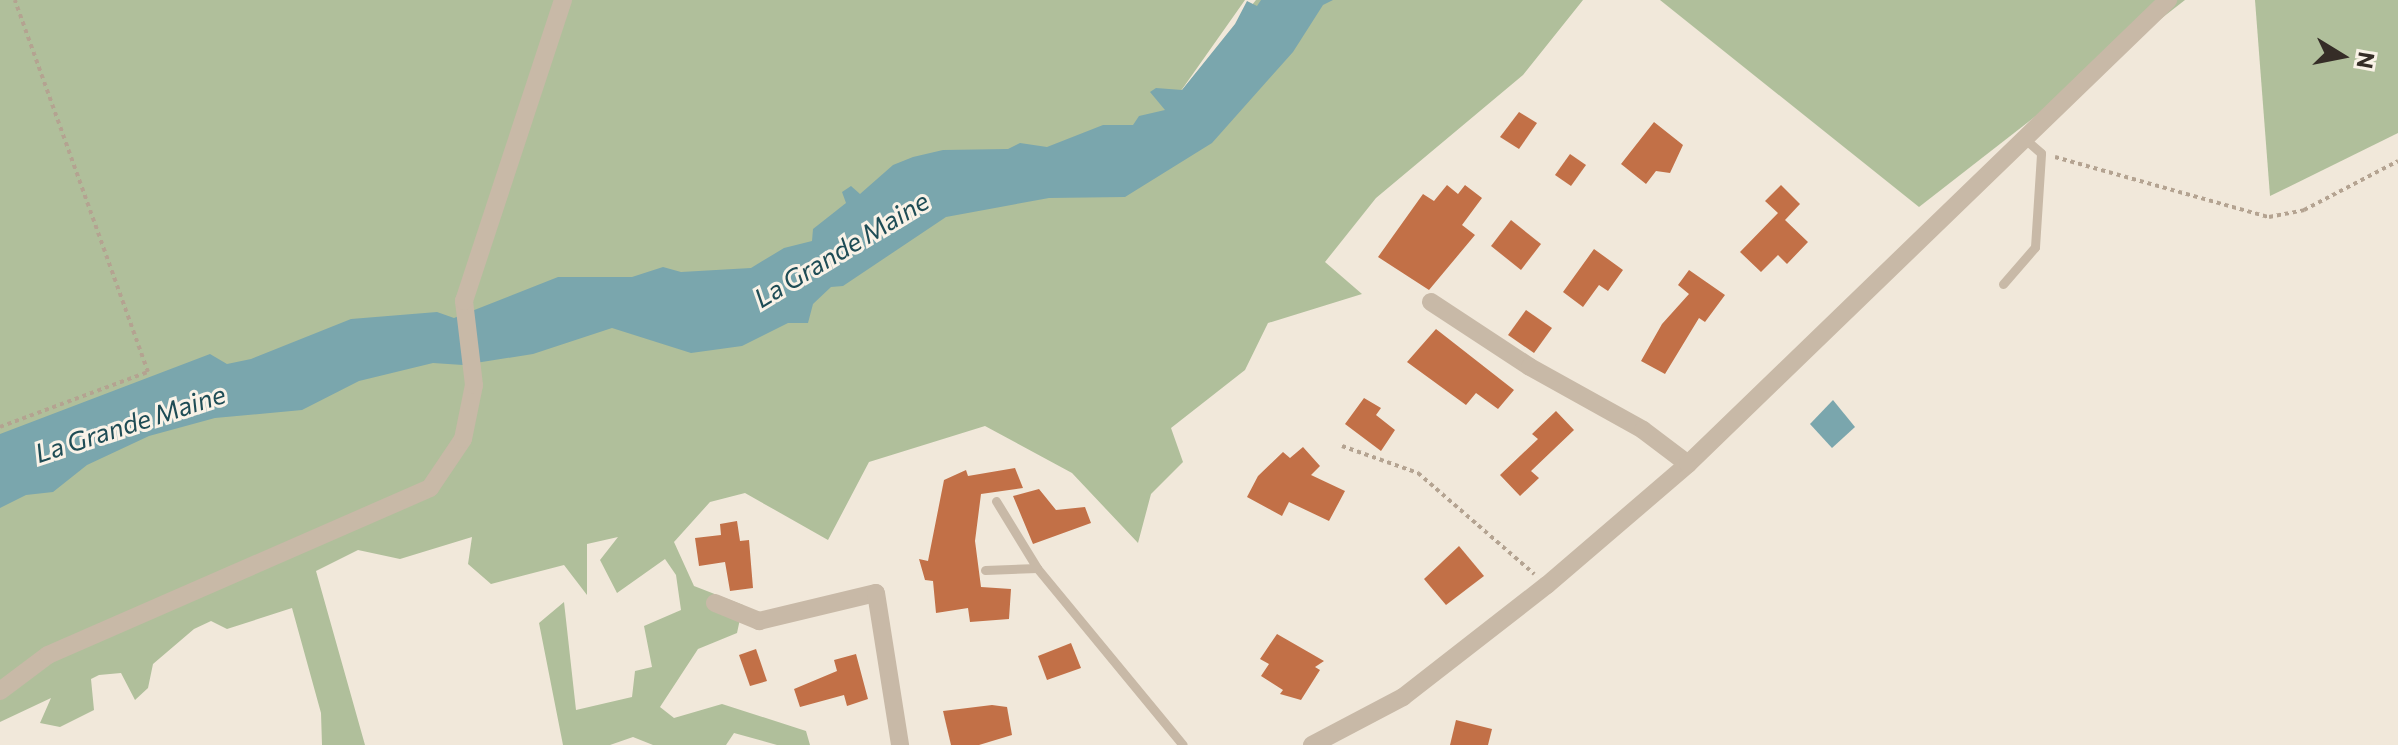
<!DOCTYPE html>
<style>
body{margin:0}
#map{position:relative;width:2398px;height:745px;overflow:hidden;background:#f1e8da;font-family:Commissioner,sans-serif}
div>[style]{position:absolute}
[style*='--x']{left:calc(var(--x)*1px);top:calc(var(--y)*1px);width:calc(var(--w)*1px);rotate:calc(var(--a)*1deg)}
.green>*{inset:0;background:#b0bf9b}
.water>*{inset:0;background:#7aa6ad}
.building>*{inset:0;background:#c27047}
.path>*{height:4px;margin-top:-2px;transform-origin:0;background:repeating-linear-gradient(90deg,#b4a391 0 4px,transparent 0 8px)}
.lane>*{height:9px;margin:-4.5px;padding:0 4.5px;transform-origin:4.5px;border-radius:4.5px;background:#c8b9a7}
.street>*{height:18px;margin:-9px;padding:0 9px;transform-origin:9px;border-radius:9px;background:#c8b9a7}
span{translate:-50% -50%;white-space:nowrap;text-align:center;line-height:1.15;-webkit-text-stroke:6px #f9f2e7;paint-order:stroke}
.water-label{font-size:26px;color:#1e4c55;font-style:italic}
.north{position:absolute;left:2302px;top:16px;width:80px;height:80px;-webkit-text-stroke:6px #f9f2e7;paint-order:stroke;rotate:100deg;font-size:22px;font-weight:700;line-height:32px;text-align:center;color:#352d27}
.north::after{content:'';display:block;margin:auto;width:28px;height:36px;background:#352d27;clip-path:polygon(50% 0,100% 100%,50% 72%,0 100%)}
</style>
<div id="map">
<div class="green">
<div style="clip-path:polygon(0 0,1245px 0,1178px 95px,1256px 0,1583px 0,1523px 75px,1376px 198px,1325px 262px,1362px 294px,1268px 323px,1245px 370px,1171px 428px,1183px 462px,1151px 494px,1138px 543px,1072px 473px,985px 426px,869px 462px,828px 540px,745px 493px,710px 502px,674px 542px,694px 586px,743px 605px,737px 633px,698px 649px,660px 707px,674px 718px,722px 704px,806px 731px,810px 745px,777px 745px,734px 733px,726px 745px,653px 745px,633px 737px,610px 745px,563px 745px,539px 623px,564px 602px,576px 710px,632px 697px,635px 671px,652px 667px,644px 626px,681px 610px,676px 575px,665px 559px,617px 593px,600px 560px,618px 537px,587px 544px,587px 595px,564px 565px,491px 584px,468px 564px,472px 537px,400px 559px,358px 550px,316px 571px,365px 745px,322px 745px,321px 713px,292px 608px,227px 629px,211px 621px,194px 629px,153px 664px,148px 688px,135px 700px,121px 673px,99px 675px,91px 679px,94px 710px,60px 727px,40px 723px,51px 698px,0 722px)"></div>
<div style="clip-path:polygon(1660px 0,2185px 0,1919px 207px)"></div>
<div style="clip-path:polygon(2255px 0,2398px 0,2398px 133px,2270px 196px)"></div>
</div>
<div class="water">
<div style="clip-path:polygon(1261px 0,1333px 0,1323px 5px,1293px 52px,1212px 143px,1125px 197px,1049px 198px,946px 217px,843px 286px,831px 287px,813px 304px,808px 323px,788px 323px,742px 346px,691px 353px,612px 328px,533px 354px,463px 365px,433px 363px,359px 381px,302px 410px,215px 418px,149px 436px,87px 465px,53px 492px,26px 495px,0 508px,0 434px,210px 354px,227px 364px,251px 359px,351px 319px,437px 312px,454px 318px,558px 277px,632px 277px,663px 267px,681px 272px,751px 268px,784px 248px,812px 241px,813px 229px,846px 203px,842px 192px,851px 186px,860px 194px,893px 165px,913px 157px,943px 150px,1008px 149px,1020px 143px,1047px 147px,1103px 125px,1133px 125px,1139px 116px,1165px 110px,1150px 92px,1156px 88px,1182px 90px,1235px 24px,1247px 1px,1257px 6px)"></div>
<div style="clip-path:polygon(1833px 400px,1855px 427px,1832px 448px,1810px 424px)"></div>
</div>
<div class="building">
<div style="clip-path:polygon(1519px 112px,1537px 123px,1519px 149px,1500px 137px)"></div>
<div style="clip-path:polygon(1654px 122px,1683px 145px,1670px 173px,1656px 171px,1646px 184px,1621px 164px)"></div>
<div style="clip-path:polygon(1570px 154px,1586px 165px,1571px 186px,1555px 175px)"></div>
<div style="clip-path:polygon(1447px 185px,1458px 194px,1465px 185px,1482px 198px,1462px 225px,1475px 235px,1429px 290px,1378px 257px,1423px 194px,1434px 201px)"></div>
<div style="clip-path:polygon(1781px 185px,1800px 204px,1785px 220px,1808px 242px,1787px 264px,1778px 255px,1761px 272px,1740px 252px,1778px 213px,1765px 201px)"></div>
<div style="clip-path:polygon(1511px 220px,1541px 244px,1521px 270px,1491px 246px)"></div>
<div style="clip-path:polygon(1594px 249px,1623px 270px,1608px 291px,1599px 285px,1583px 307px,1563px 292px)"></div>
<div style="clip-path:polygon(1689px 270px,1725px 295px,1705px 322px,1699px 318px,1665px 374px,1641px 361px,1662px 324px,1689px 294px,1678px 285px)"></div>
<div style="clip-path:polygon(1526px 310px,1552px 328px,1534px 353px,1508px 335px)"></div>
<div style="clip-path:polygon(1436px 329px,1514px 390px,1498px 409px,1476px 393px,1466px 405px,1407px 362px)"></div>
<div style="clip-path:polygon(1364px 398px,1381px 408px,1376px 415px,1395px 430px,1381px 451px,1345px 424px)"></div>
<div style="clip-path:polygon(1556px 411px,1574px 430px,1531px 471px,1539px 478px,1520px 496px,1500px 475px,1538px 439px,1532px 434px)"></div>
<div style="clip-path:polygon(1303px 447px,1320px 466px,1311px 475px,1345px 491px,1329px 521px,1289px 502px,1282px 516px,1247px 497px,1258px 476px,1283px 452px,1290px 458px)"></div>
<div style="clip-path:polygon(1015px 468px,1023px 488px,981px 494px,975px 541px,981px 587px,1011px 589px,1009px 619px,970px 622px,968px 608px,936px 613px,933px 581px,925px 580px,919px 559px,928px 561px,944px 480px,966px 470px,968px 476px)"></div>
<div style="clip-path:polygon(1039px 489px,1056px 510px,1085px 507px,1091px 523px,1033px 544px,1013px 496px)"></div>
<div style="clip-path:polygon(737px 521px,740px 541px,749px 540px,753px 588px,730px 591px,725px 562px,699px 566px,695px 538px,721px 535px,720px 524px)"></div>
<div style="clip-path:polygon(1459px 546px,1484px 576px,1446px 605px,1424px 579px)"></div>
<div style="clip-path:polygon(1277px 634px,1324px 661px,1315px 667px,1320px 670px,1301px 700px,1280px 694px,1283px 690px,1261px 676px,1269px 664px,1260px 659px)"></div>
<div style="clip-path:polygon(1071px 643px,1081px 668px,1047px 680px,1038px 656px)"></div>
<div style="clip-path:polygon(756px 649px,767px 681px,750px 686px,739px 655px)"></div>
<div style="clip-path:polygon(856px 654px,868px 699px,847px 706px,844px 695px,800px 707px,794px 689px,837px 671px,834px 660px)"></div>
<div style="clip-path:polygon(992px 705px,1007px 707px,1012px 735px,979px 745px,951px 745px,943px 711px)"></div>
<div style="clip-path:polygon(1456px 720px,1492px 729px,1488px 745px,1450px 745px)"></div>
</div>
<div class="path">
<div style="--x:2055;--y:157;--w:222;--a:15.7"></div>
<div style="--x:2269;--y:217;--w:36;--a:-11"></div>
<div style="--x:2304;--y:210;--w:106;--a:-27.5"></div>
<div style="--x:0;--y:427;--w:158;--a:-20.4"></div>
<div style="--x:148;--y:372;--w:395;--a:-109.7"></div>
<div style="--x:1342;--y:446;--w:81;--a:19.6"></div>
<div style="--x:1418;--y:473;--w:154;--a:41"></div>
</div>
<div class="lane">
<div style="--x:2003;--y:284;--w:49;--a:-49.1"></div>
<div style="--x:2035;--y:247;--w:94;--a:-86.3"></div>
<div style="--x:2041;--y:153;--w:20;--a:-139"></div>
<div style="--x:996;--y:501;--w:79;--a:58.5"></div>
<div style="--x:1037;--y:568;--w:229;--a:50.5"></div>
<div style="--x:985;--y:570;--w:52;--a:-2.2"></div>
</div>
<div class="street">
<div style="--x:1431;--y:302;--w:118;--a:33.3"></div>
<div style="--x:1530;--y:367;--w:129;--a:29.1"></div>
<div style="--x:1643;--y:430;--w:56;--a:37.1"></div>
<div style="--x:715;--y:603;--w:48;--a:22.2"></div>
<div style="--x:759;--y:621;--w:120;--a:-13.5"></div>
<div style="--x:876;--y:593;--w:154;--a:81"></div>
<div style="--x:0;--y:691;--w:60;--a:-36.9"></div>
<div style="--x:48;--y:655;--w:417;--a:-23.6"></div>
<div style="--x:430;--y:488;--w:59;--a:-56"></div>
<div style="--x:463;--y:439;--w:55;--a:-78.5"></div>
<div style="--x:474;--y:385;--w:85;--a:-96.8"></div>
<div style="--x:464;--y:301;--w:317;--a:-71.8"></div>
<div style="--x:1312;--y:745;--w:103;--a:-27.8"></div>
<div style="--x:1403;--y:697;--w:182;--a:-37.9"></div>
<div style="--x:1547;--y:585;--w:186;--a:-40.6"></div>
<div style="--x:1688;--y:464;--w:668;--a:-44.03"></div>
</div>
<div class="water-label">
<span style="left:841px;top:249px;rotate:-31deg">La Grande Maine</span>
<span style="left:130px;top:423px;rotate:-18deg">La Grande Maine</span>
</div>
<div class="north">N</div>
</div>
